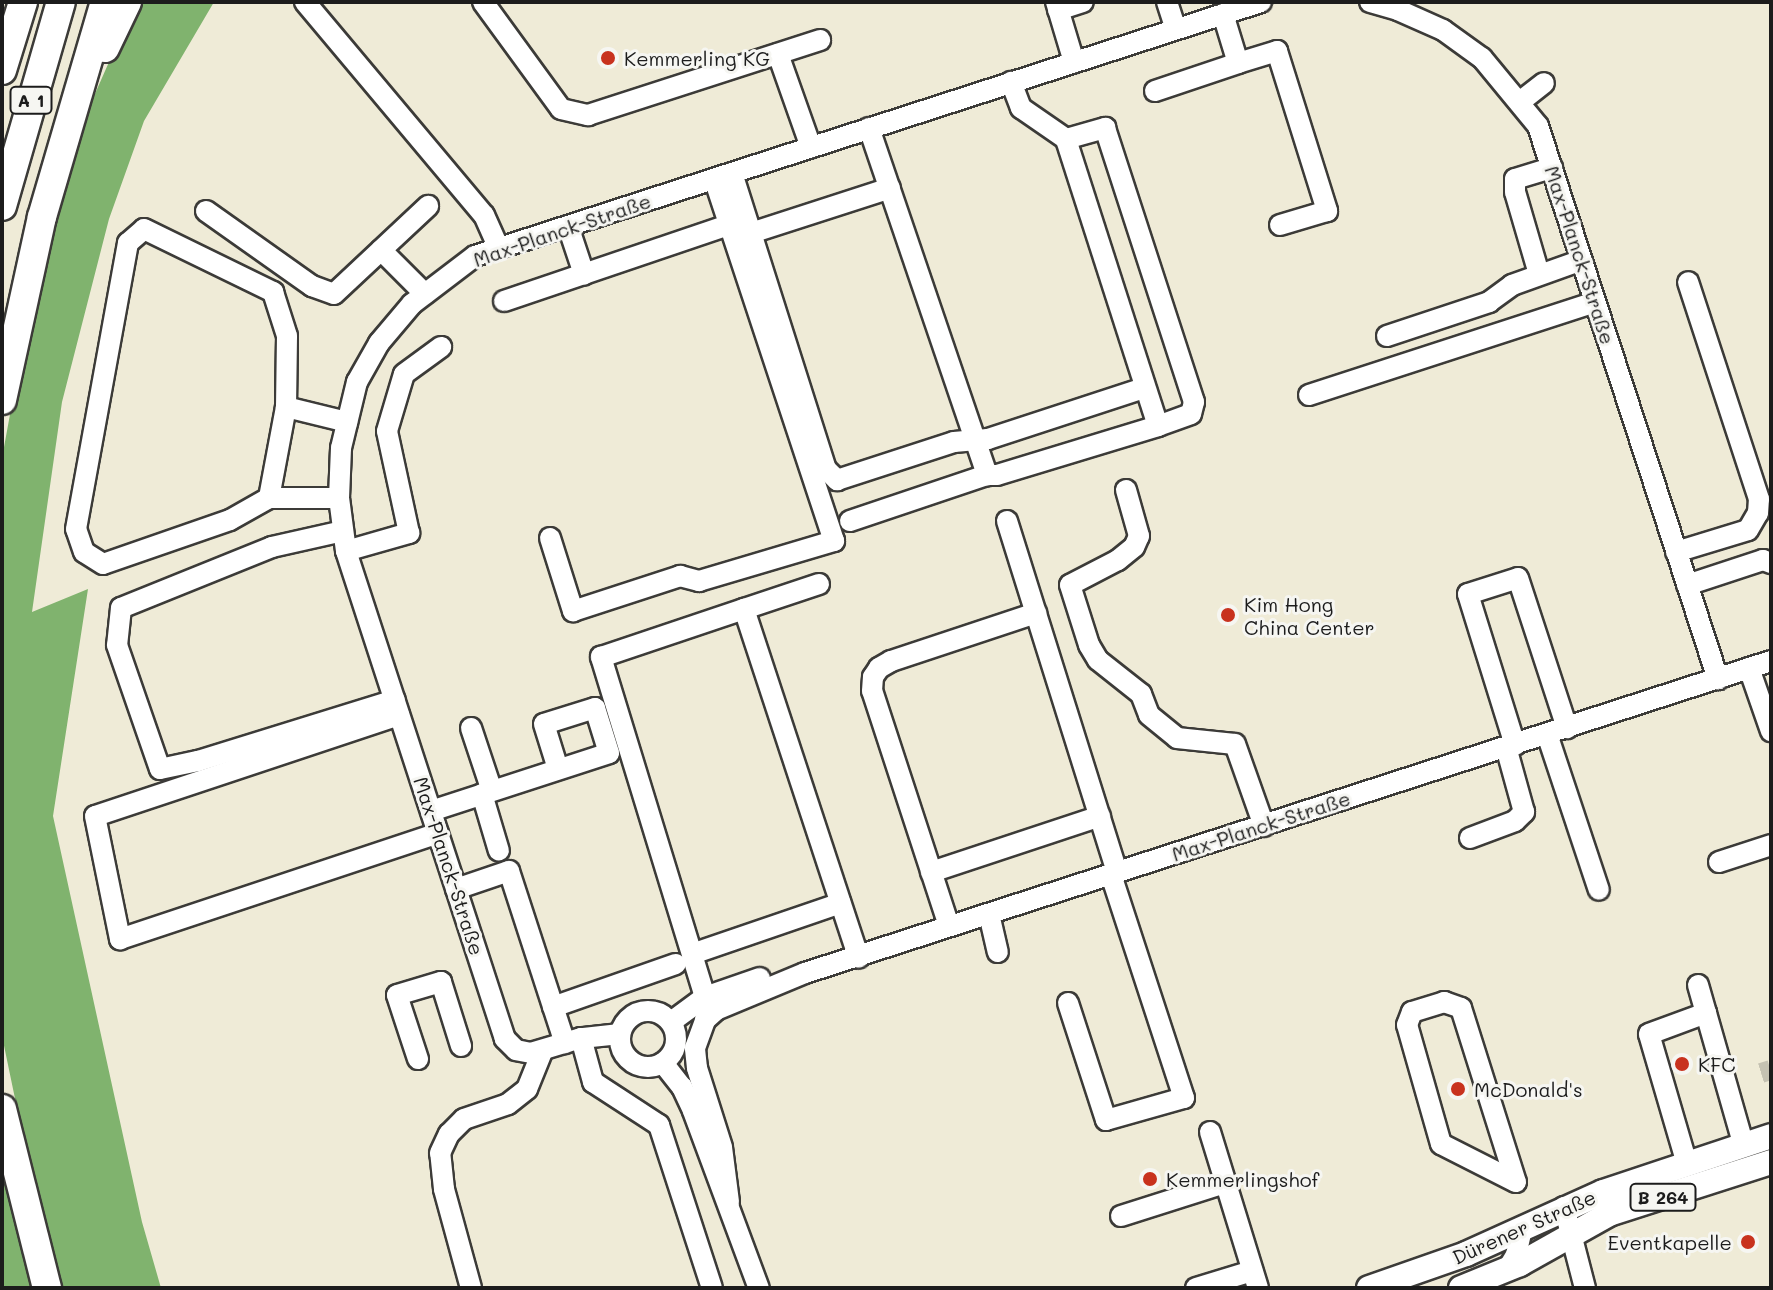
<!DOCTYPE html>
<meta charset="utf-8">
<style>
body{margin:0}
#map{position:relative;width:1773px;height:1290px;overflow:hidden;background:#efebd7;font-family:Mali,sans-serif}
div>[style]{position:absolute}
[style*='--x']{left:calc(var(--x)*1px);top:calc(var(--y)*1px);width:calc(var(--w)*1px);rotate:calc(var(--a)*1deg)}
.forest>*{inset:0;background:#80b36e}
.minor-tunnel>*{height:20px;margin-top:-10px;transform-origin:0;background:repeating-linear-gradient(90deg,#c5c2b2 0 20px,transparent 0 30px)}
.roads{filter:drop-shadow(2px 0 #3c3b38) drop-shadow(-2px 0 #3c3b38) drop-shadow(0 2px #3c3b38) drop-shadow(0 -2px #3c3b38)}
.minor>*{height:20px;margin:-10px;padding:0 10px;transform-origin:10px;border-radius:10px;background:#fff}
.minor>.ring{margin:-10px;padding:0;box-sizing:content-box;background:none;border:20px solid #fff;border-radius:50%}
.major>*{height:24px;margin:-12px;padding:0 12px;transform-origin:12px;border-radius:12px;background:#fff}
.highway>*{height:28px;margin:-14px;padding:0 14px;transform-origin:14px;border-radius:14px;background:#fff}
.dots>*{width:22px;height:22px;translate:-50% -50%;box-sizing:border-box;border:4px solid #f6f6f2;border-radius:50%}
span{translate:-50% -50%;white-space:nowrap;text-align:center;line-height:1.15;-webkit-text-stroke:6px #f6f6f2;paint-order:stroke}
.shield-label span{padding:2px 6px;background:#f6f6f2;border:2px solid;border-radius:6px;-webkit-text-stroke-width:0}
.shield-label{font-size:18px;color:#1c1c1c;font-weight:700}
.poi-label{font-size:20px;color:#1c1c1c}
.left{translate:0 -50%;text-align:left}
.right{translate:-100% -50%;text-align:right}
.street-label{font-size:20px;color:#1c1c1c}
.frame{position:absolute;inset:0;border:4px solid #1c1c1c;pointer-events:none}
</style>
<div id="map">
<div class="forest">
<div style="clip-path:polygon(214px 2px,144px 121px,109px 219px,62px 402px,32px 612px,88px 589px,53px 816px,142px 1222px,161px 1288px,59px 1288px,39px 1214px,2px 1036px,2px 458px,24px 338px,79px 130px,135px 3px)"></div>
<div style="clip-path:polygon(2px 1150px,35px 1288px,2px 1288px)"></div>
</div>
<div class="minor-tunnel">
<div style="--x:1761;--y:1073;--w:10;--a:-17"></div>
</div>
<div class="roads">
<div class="minor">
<div style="--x:305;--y:2;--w:278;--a:50"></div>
<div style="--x:484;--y:215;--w:36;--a:66"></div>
<div style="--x:483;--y:2;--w:132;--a:53.9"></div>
<div style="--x:561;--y:109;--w:28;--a:13"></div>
<div style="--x:588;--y:115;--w:244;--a:-17.9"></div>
<div style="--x:1056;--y:2;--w:63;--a:73.3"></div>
<div style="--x:1167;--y:2;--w:28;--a:72"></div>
<div style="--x:1370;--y:2;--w:29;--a:16"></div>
<div style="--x:1398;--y:10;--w:49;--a:24"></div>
<div style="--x:1443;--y:30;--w:48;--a:35.7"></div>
<div style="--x:1482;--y:58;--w:88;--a:50.5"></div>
<div style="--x:1538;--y:126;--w:582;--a:71.97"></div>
<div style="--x:1058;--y:10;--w:26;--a:-18"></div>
<div style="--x:1223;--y:14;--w:51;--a:73"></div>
<div style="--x:1238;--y:63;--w:41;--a:-17.1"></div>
<div style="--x:1277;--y:51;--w:168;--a:72.6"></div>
<div style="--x:1327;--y:211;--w:49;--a:163.4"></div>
<div style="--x:778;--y:54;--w:99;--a:70.5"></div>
<div style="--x:1155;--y:91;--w:88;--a:-18.6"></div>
<div style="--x:1521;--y:101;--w:29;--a:-38"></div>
<div style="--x:869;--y:128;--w:367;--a:71.2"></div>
<div style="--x:1066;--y:139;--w:41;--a:-15.8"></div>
<div style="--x:1105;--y:128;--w:288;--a:72"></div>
<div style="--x:1194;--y:402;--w:12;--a:104"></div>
<div style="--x:1191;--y:414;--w:35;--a:160"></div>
<div style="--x:732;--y:173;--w:311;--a:72.4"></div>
<div style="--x:826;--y:469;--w:16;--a:45"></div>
<div style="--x:837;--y:480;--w:123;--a:-18"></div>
<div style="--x:954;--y:442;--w:34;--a:-5"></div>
<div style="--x:988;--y:439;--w:164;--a:-18.1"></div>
<div style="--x:206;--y:211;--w:130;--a:35.3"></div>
<div style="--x:312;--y:286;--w:23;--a:20"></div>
<div style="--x:334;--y:294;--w:129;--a:-43.1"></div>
<div style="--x:568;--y:226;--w:51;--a:71.6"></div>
<div style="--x:751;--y:233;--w:146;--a:-17.9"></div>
<div style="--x:381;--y:250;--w:62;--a:45"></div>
<div style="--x:1539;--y:274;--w:85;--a:-106.3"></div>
<div style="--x:1515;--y:192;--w:13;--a:-90"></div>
<div style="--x:1515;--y:179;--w:39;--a:-17"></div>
<div style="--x:504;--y:301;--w:237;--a:-18.7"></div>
<div style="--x:1387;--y:336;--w:108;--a:-18.4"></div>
<div style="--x:1489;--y:302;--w:29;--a:-36"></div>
<div style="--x:1512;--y:285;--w:74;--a:-19.7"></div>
<div style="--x:1309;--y:395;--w:301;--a:-18"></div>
<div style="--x:286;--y:407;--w:63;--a:13.8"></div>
<div style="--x:1126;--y:490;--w:48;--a:74.2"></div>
<div style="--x:1139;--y:536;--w:12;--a:114"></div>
<div style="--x:1134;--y:547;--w:21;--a:141"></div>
<div style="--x:1118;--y:560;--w:54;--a:152.5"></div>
<div style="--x:1070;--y:585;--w:63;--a:72.4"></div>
<div style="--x:1089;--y:645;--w:17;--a:59"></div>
<div style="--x:1098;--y:660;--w:55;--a:38.3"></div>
<div style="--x:1141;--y:694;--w:22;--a:69"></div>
<div style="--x:1149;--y:715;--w:36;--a:39"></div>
<div style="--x:1177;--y:738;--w:58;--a:5.9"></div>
<div style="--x:1235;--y:744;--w:87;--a:70.5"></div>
<div style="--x:269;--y:498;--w:45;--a:150.6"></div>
<div style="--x:230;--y:520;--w:134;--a:160.9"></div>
<div style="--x:103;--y:564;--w:22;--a:-148"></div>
<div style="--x:84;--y:552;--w:24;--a:-109"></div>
<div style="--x:76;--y:529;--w:291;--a:-79.7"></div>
<div style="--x:128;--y:243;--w:21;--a:-41"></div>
<div style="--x:144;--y:229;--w:144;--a:26"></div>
<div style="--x:273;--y:292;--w:46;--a:72.3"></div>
<div style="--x:287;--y:336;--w:71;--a:90.8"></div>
<div style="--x:286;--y:407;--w:93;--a:100.6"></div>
<div style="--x:269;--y:498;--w:70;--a:0"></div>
<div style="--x:850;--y:521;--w:145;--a:-18.6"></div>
<div style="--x:987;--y:475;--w:10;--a:0"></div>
<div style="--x:997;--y:475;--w:168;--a:-16.9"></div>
<div style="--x:1158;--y:426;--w:301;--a:-107.8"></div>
<div style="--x:1066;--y:139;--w:55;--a:-145.4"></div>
<div style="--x:1021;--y:108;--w:28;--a:-111"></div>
<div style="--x:1007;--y:521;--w:368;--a:72.6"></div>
<div style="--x:343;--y:531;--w:73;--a:167.3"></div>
<div style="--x:272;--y:547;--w:163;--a:158"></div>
<div style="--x:121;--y:608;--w:37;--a:96"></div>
<div style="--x:117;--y:645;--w:131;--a:70.9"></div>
<div style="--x:160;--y:769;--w:39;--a:-12"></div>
<div style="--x:198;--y:761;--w:206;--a:-17.2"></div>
<div style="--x:550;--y:538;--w:77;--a:72.5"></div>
<div style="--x:573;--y:611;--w:113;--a:-18.1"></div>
<div style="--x:680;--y:576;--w:20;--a:15"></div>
<div style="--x:699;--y:581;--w:141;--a:-16.5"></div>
<div style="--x:834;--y:541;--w:381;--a:-108.3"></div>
<div style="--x:346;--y:551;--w:66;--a:-15.9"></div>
<div style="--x:409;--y:533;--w:104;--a:-102.2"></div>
<div style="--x:387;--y:431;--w:59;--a:-73.4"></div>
<div style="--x:404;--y:374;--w:46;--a:-36.1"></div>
<div style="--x:1676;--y:552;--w:75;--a:-17"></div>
<div style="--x:1748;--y:530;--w:20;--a:-60"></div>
<div style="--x:1758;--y:513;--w:14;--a:-86"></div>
<div style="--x:1759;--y:499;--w:228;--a:-108.1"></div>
<div style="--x:1687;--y:585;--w:80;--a:-18.2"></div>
<div style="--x:1763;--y:560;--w:9;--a:21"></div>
<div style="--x:744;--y:609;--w:79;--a:-18.4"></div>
<div style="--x:1749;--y:668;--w:67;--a:70.8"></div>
<div style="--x:399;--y:715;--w:320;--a:161.6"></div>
<div style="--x:95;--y:816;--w:126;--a:78.5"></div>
<div style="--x:120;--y:939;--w:335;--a:-18.4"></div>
<div style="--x:471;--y:728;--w:66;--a:71.6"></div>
<div style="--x:1547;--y:734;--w:164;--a:71.6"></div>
<div style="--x:1515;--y:745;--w:158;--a:-107.3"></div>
<div style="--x:1468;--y:594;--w:52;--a:-17.7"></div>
<div style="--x:1518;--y:578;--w:158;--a:71.9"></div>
<div style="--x:482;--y:794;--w:59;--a:73.4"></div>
<div style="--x:431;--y:811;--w:187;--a:-18"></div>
<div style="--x:609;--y:753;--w:47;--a:-107.3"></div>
<div style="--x:595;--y:708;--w:53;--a:162.6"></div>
<div style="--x:544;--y:724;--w:47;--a:72.7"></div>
<div style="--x:1470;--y:838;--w:48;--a:-20.7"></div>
<div style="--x:1515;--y:821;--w:13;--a:-45"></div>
<div style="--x:1524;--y:812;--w:67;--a:-105.5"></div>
<div style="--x:1719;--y:862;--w:55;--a:-18.1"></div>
<div style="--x:931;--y:872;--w:178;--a:-18.3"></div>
<div style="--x:456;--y:889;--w:56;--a:-18.8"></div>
<div style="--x:509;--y:871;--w:181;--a:72"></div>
<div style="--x:989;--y:914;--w:39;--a:77"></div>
<div style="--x:949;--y:926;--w:247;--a:-108.1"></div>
<div style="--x:872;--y:691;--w:14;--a:-86"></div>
<div style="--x:873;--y:677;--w:11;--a:-56"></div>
<div style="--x:879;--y:668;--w:14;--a:-30"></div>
<div style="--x:891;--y:661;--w:153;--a:-18.3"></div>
<div style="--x:692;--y:954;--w:157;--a:-18.9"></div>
<div style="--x:1698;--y:985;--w:167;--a:74.1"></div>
<div style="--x:705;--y:997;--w:356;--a:-107"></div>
<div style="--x:601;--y:657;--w:151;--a:-18.6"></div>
<div style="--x:744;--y:609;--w:367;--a:71.8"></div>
<div style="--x:1444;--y:1002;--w:18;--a:19"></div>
<div style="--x:1461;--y:1008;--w:182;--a:72.5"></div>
<div style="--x:1516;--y:1182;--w:84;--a:-153.1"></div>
<div style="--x:1441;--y:1144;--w:124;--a:-105.9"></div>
<div style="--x:1407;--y:1025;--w:14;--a:-69"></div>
<div style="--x:1412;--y:1012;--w:34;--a:-17"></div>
<div style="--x:1068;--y:1003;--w:123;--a:72"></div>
<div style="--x:1106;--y:1120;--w:81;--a:-15.8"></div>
<div style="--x:1184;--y:1098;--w:236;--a:-108.1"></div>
<div style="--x:553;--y:1007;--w:130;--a:-19.3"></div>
<div class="ring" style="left:620px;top:1011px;width:36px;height:36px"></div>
<div style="--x:671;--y:1022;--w:42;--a:-36.3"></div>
<div style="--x:705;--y:997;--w:58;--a:-19.1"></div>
<div style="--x:620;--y:1034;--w:39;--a:174"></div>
<div style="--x:581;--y:1038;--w:52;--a:163.3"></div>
<div style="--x:531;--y:1053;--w:15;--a:-169"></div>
<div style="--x:516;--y:1050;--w:16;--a:-135"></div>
<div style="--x:505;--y:1039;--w:513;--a:-108.05"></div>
<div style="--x:346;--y:551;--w:53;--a:-97.5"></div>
<div style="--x:339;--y:498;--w:50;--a:-87.7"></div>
<div style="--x:341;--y:448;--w:68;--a:-76.4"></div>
<div style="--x:357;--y:382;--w:45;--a:-60.6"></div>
<div style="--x:379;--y:343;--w:51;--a:-49.8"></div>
<div style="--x:412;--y:304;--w:79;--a:-37.3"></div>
<div style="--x:475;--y:256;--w:826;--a:-17.91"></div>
<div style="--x:581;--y:1038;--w:46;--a:74.7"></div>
<div style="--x:593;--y:1082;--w:79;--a:33.1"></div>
<div style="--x:659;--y:1125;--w:171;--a:72"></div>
<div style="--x:418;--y:1059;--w:67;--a:-108.2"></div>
<div style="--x:397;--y:995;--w:46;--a:-16.5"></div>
<div style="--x:441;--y:982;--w:67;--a:72.6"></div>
<div style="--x:663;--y:1063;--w:31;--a:52"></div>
<div style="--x:682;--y:1087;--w:26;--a:65"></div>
<div style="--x:693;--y:1111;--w:189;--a:69.6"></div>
<div style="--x:1210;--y:1132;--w:163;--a:72.9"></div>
<div style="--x:1687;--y:1164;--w:135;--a:-106.3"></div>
<div style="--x:1649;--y:1034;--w:61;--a:-20.2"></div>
<div style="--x:729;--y:1202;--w:55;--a:-97.3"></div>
<div style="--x:722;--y:1147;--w:83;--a:-107.6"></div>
<div style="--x:697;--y:1068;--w:20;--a:-96"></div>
<div style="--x:695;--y:1048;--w:30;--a:-70"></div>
<div style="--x:705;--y:1020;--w:15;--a:-42"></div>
<div style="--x:716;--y:1010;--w:96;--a:-22.6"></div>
<div style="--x:805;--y:973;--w:1015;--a:-17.9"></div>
<div style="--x:1564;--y:1207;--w:84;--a:75.5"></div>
<div style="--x:1121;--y:1216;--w:109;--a:-17.6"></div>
<div style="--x:1507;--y:1270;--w:17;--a:-59"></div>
<div style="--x:1516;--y:1255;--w:28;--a:-77"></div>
<div style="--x:471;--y:1288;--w:103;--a:-105.3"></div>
<div style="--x:444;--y:1189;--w:36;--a:-96"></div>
<div style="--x:440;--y:1153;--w:21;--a:-65"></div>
<div style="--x:449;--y:1134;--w:21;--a:-45"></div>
<div style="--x:464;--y:1119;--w:46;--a:-18.8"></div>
<div style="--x:508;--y:1104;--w:24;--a:-38"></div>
<div style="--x:527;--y:1089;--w:40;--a:-68"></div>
<div style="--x:1196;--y:1288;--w:59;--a:-16.9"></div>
</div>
<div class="major">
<div style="--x:1369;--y:1288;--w:103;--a:-19.3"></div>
<div style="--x:1466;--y:1254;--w:150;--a:-24.3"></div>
<div style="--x:1603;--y:1192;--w:177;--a:-18.4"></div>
<div style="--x:1461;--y:1288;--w:64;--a:-22.1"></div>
<div style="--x:1520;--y:1264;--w:102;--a:-29.3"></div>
<div style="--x:1609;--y:1214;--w:170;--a:-17.8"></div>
</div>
<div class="highway">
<div style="--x:105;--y:48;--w:51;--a:-64.4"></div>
<div style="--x:2;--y:70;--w:71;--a:-72.8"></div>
<div style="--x:2;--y:206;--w:212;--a:-73.9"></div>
<div style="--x:2;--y:400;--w:187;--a:-77.7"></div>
<div style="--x:42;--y:217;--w:224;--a:-73.7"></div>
<div style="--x:2;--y:1109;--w:185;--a:75.9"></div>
</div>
</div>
<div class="dots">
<div style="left:608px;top:58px;background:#c8321e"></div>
<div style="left:1228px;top:615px;background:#c8321e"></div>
<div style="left:1682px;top:1064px;background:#c8321e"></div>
<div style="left:1458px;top:1089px;background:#c8321e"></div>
<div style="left:1150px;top:1179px;background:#c8321e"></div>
<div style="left:1748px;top:1242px;background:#c8321e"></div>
</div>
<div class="shield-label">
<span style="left:31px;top:100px">A 1</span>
<span style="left:1663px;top:1197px">B 264</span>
</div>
<div class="poi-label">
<span class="left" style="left:624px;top:58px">Kemmerling KG</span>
<span class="left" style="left:1244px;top:616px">Kim Hong<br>China Center</span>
<span class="left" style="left:1698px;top:1064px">KFC</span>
<span class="left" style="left:1474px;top:1089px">McDonald's</span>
<span class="left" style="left:1166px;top:1179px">Kemmerlingshof</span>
<span class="right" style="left:1732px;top:1242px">Eventkapelle</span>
</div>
<div class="street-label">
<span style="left:562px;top:230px;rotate:-19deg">Max-Planck-Straße</span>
<span style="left:1580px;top:255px;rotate:72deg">Max-Planck-Straße</span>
<span style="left:1261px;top:826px;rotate:-18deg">Max-Planck-Straße</span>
<span style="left:449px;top:866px;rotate:72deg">Max-Planck-Straße</span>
<span style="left:1524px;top:1227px;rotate:-24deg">Dürener Straße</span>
</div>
<div class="frame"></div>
</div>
